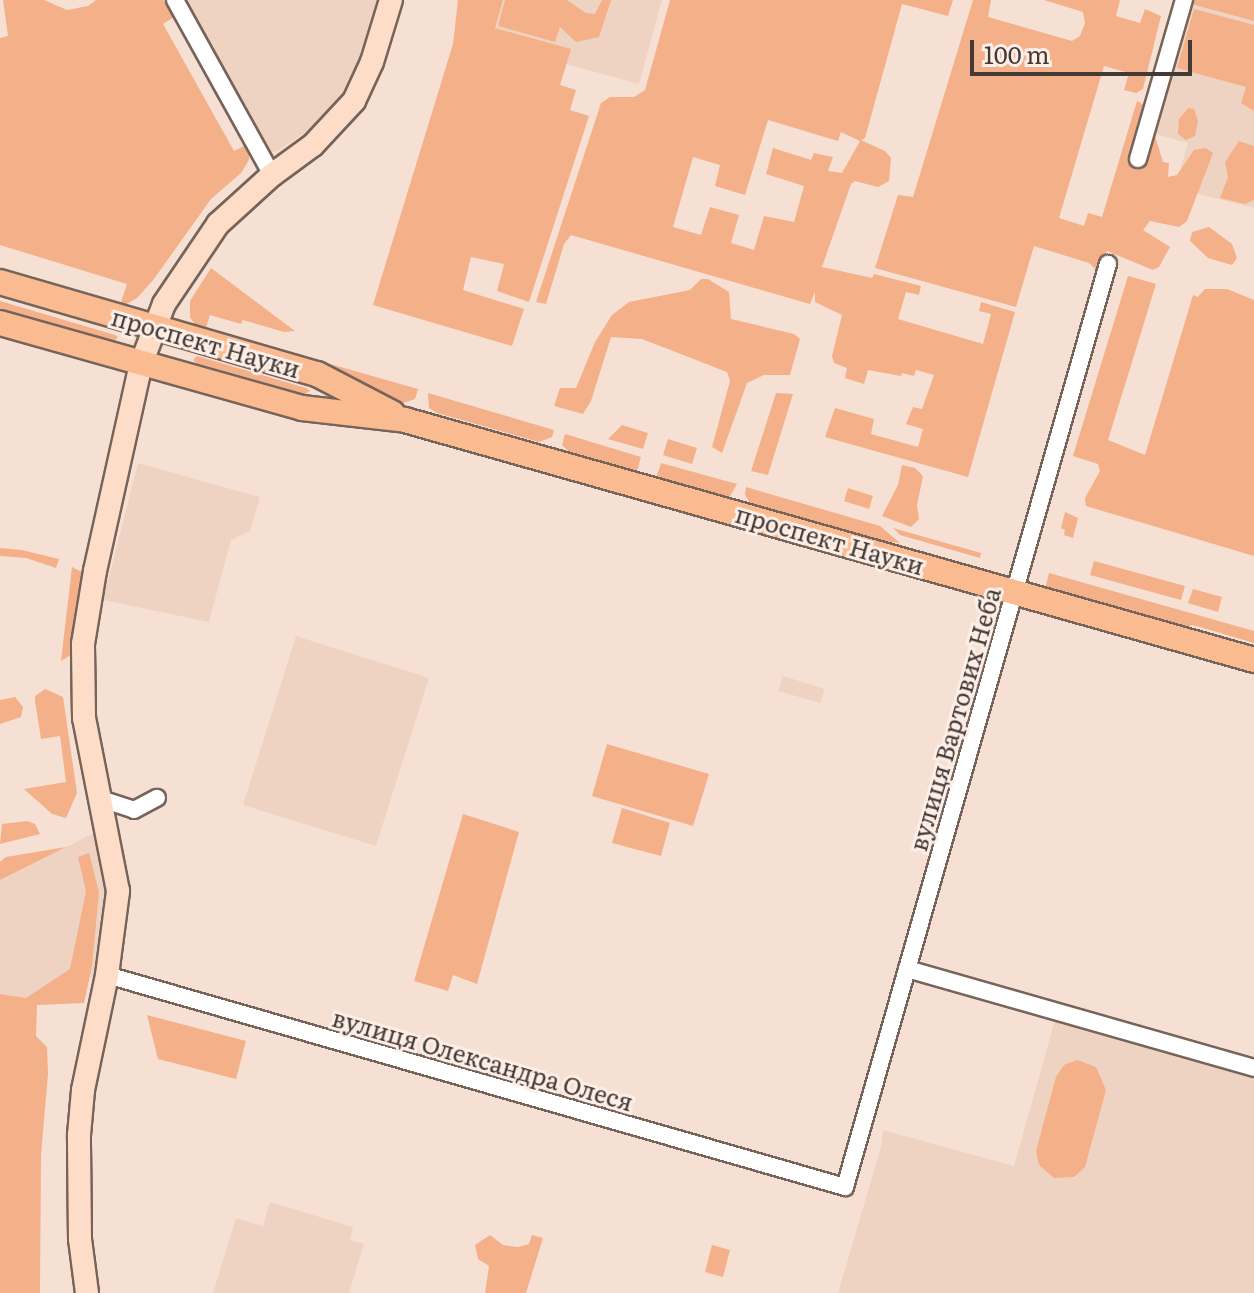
<!DOCTYPE html>
<meta charset="utf-8">
<style>
body{margin:0}
#map{position:relative;width:1254px;height:1293px;overflow:hidden;background:#f6e0d4;font-family:Literata,serif}
div>[style]{position:absolute}
[style*='--x']{left:calc(var(--x)*1px);top:calc(var(--y)*1px);width:calc(var(--w)*1px);rotate:calc(var(--a)*1deg)}
.built>*{inset:0;background:#efd3c2}
.green>*{inset:0;background:#f3b089}
.roads{filter:drop-shadow(2px 0 #766359) drop-shadow(-2px 0 #766359) drop-shadow(0 2px #766359) drop-shadow(0 -2px #766359)}
.street>*{height:16px;margin:-8px;padding:0 8px;transform-origin:8px;border-radius:8px;background:#fff}
.secondary>*{height:22px;margin:-11px;padding:0 11px;transform-origin:11px;border-radius:11px;background:#fdddc8}
.primary>*{height:24px;margin:-12px;padding:0 12px;transform-origin:12px;border-radius:12px;background:#fabb91}
span{translate:-50% -50%;white-space:nowrap;text-align:center;line-height:1.15;-webkit-text-stroke:6px #fdefe8;paint-order:stroke}
.street-label{font-size:24px;color:#433a35}
.scale{position:absolute;left:970px;top:40px;width:222px;height:36px;box-sizing:border-box;border:4px solid #433a35;border-top:0;padding-left:10px;font-size:24px;line-height:28px;white-space:nowrap;color:#433a35;-webkit-text-stroke:6px #fdefe8;paint-order:stroke}
</style>
<div id="map">
<div class="built">
<div style="clip-path:polygon(185px 0,382px 0,363px 64px,348px 92px,306px 132px,278px 151px,271px 152px)"></div>
<div style="clip-path:polygon(482px 0,662px 0,639px 84px,472px 38px)"></div>
<div style="clip-path:polygon(1191px 4px,1254px 21px,1254px 208px,1175px 188px,1188px 143px,1155px 134px)"></div>
<div style="clip-path:polygon(138px 463px,260px 497px,250px 531px,231px 540px,209px 622px,103px 600px)"></div>
<div style="clip-path:polygon(296px 636px,429px 678px,376px 846px,243px 805px)"></div>
<div style="clip-path:polygon(783px 676px,825px 689px,820px 703px,778px 691px)"></div>
<div style="clip-path:polygon(94px 833px,105px 868px,109px 897px,98px 978px,69px 974px,26px 998px,0 994px,0 880px)"></div>
<div style="clip-path:polygon(1055px 1020px,1254px 1077px,1254px 1293px,838px 1293px,881px 1147px,883px 1130px,1014px 1166px)"></div>
<div style="clip-path:polygon(270px 1202px,353px 1227px,350px 1240px,364px 1244px,349px 1293px,213px 1293px,236px 1218px,263px 1226px)"></div>
</div>
<div class="green">
<div style="clip-path:polygon(3px 0,44px 0,67px 10px,88px 6px,96px 0,163px 0,174px 17px,163px 24px,234px 151px,246px 145px,249px 152px,249px 160px,241px 173px,211px 199px,154px 279px,137px 298px,125px 305px,120px 305px,127px 284px,0 245px,0 38px,8px 36px)"></div>
<div style="clip-path:polygon(458px 0,503px 0,495px 28px,571px 49px,560px 85px,576px 90px,570px 110px,589px 116px,529px 302px,497px 291px,504px 264px,471px 257px,463px 290px,524px 309px,512px 346px,373px 305px,453px 44px)"></div>
<div style="clip-path:polygon(505px 0,567px 0,586px 13px,595px 14px,602px 0,611px 0,599px 37px,576px 42px,560px 27px,555px 42px,498px 26px)"></div>
<div style="clip-path:polygon(evenodd,670px 0,953px 0,948px 16px,902px 4px,865px 138px,861px 140px,885px 151px,891px 158px,889px 181px,878px 187px,855px 181px,851px 184px,822px 267px,872px 278px,874px 274px,921px 286px,919px 295px,906px 292px,898px 319px,983px 344px,991px 314px,979px 311px,981px 302px,1015px 312px,968px 477px,825px 437px,835px 408px,874px 419px,871px 434px,918px 447px,923px 429px,906px 424px,913px 407px,922px 409px,934px 375px,916px 370px,914px 376px,902px 373px,901px 376px,868px 370px,864px 384px,845px 378px,847px 368px,834px 363px,832px 356px,842px 315px,815px 302px,815px 292px,810px 304px,571px 235px,564px 244px,546px 304px,536px 302px,601px 103px,610px 97px,634px 97px,645px 90px,670px 0,768px 120px,838px 141px,841px 132px,860px 141px,842px 173px,828px 171px,833px 157px,814px 153px,811px 160px,773px 148px,766px 174px,804px 186px,794px 222px,764px 216px,754px 250px,731px 243px,739px 215px,710px 207px,701px 235px,673px 227px,693px 157px,720px 165px,715px 186px,745px 195px,768px 120px)"></div>
<div style="clip-path:polygon(973px 0,991px 0,988px 17px,1072px 41px,1080px 36px,1085px 23px,1083px 12px,1044px 0,1120px 0,1116px 16px,1140px 23px,1145px 9px,1161px 16px,1143px 89px,1136px 93px,1124px 90px,1129px 73px,1104px 66px,1059px 218px,1084px 226px,1088px 213px,1102px 217px,1137px 101px,1156px 112px,1155px 136px,1163px 162px,1169px 163px,1168px 177px,1177px 175px,1194px 150px,1206px 148px,1213px 153px,1187px 221px,1179px 227px,1150px 221px,1143px 230px,1170px 247px,1159px 267px,1153px 270px,1107px 251px,1097px 271px,1089px 263px,1034px 246px,1016px 307px,875px 268px,898px 195px,913px 197px)"></div>
<div style="clip-path:polygon(1192px 0,1254px 0,1254px 21px,1191px 4px)"></div>
<div style="clip-path:polygon(1194px 9px,1254px 25px,1254px 111px,1241px 103px,1246px 87px,1177px 68px)"></div>
<div style="clip-path:polygon(1188px 108px,1194px 109px,1198px 121px,1195px 136px,1186px 140px,1178px 134px,1179px 119px)"></div>
<div style="clip-path:polygon(1239px 141px,1254px 146px,1254px 200px,1245px 204px,1220px 198px,1228px 177px,1225px 162px)"></div>
<div style="clip-path:polygon(1209px 227px,1232px 244px,1237px 258px,1232px 265px,1208px 258px,1190px 241px,1192px 232px)"></div>
<div style="clip-path:polygon(211px 268px,295px 331px,284px 332px,243px 320px,241px 324px,210px 315px,205px 331px,195px 325px,190px 317px,190px 301px)"></div>
<div style="clip-path:polygon(1128px 276px,1156px 284px,1108px 440px,1145px 455px,1193px 295px,1198px 297px,1205px 289px,1227px 289px,1254px 300px,1254px 556px,1086px 506px,1085px 498px,1100px 471px,1098px 464px,1073px 456px)"></div>
<div style="clip-path:polygon(701px 279px,708px 279px,729px 292px,731px 319px,794px 334px,800px 339px,790px 375px,764px 375px,747px 383px,722px 453px,712px 447px,730px 381px,727px 372px,642px 339px,611px 337px,591px 401px,583px 414px,554px 406px,560px 388px,576px 388px,595px 342px,612px 315px,629px 302px,690px 290px)"></div>
<div style="clip-path:polygon(0 301px,115px 335px,118px 337px,113px 342px,0 309px)"></div>
<div style="clip-path:polygon(197px 356px,306px 388px,310px 391px,305px 394px,196px 363px,193px 360px)"></div>
<div style="clip-path:polygon(323px 362px,418px 389px,415px 399px,400px 404px,365px 393px,321px 370px)"></div>
<div style="clip-path:polygon(428px 393px,554px 430px,552px 437px,539px 442px,437px 413px,429px 408px)"></div>
<div style="clip-path:polygon(776px 393px,793px 394px,768px 475px,751px 471px)"></div>
<div style="clip-path:polygon(622px 425px,648px 433px,643px 449px,608px 439px)"></div>
<div style="clip-path:polygon(565px 434px,641px 457px,637px 471px,568px 451px,562px 445px)"></div>
<div style="clip-path:polygon(668px 439px,697px 448px,692px 464px,663px 455px)"></div>
<div style="clip-path:polygon(661px 463px,737px 484px,730px 496px,722px 497px,656px 478px)"></div>
<div style="clip-path:polygon(902px 465px,915px 468px,923px 476px,917px 505px,919px 519px,911px 527px,882px 516px,898px 485px)"></div>
<div style="clip-path:polygon(746px 487px,880px 526px,900px 543px,861px 539px,752px 506px,745px 495px)"></div>
<div style="clip-path:polygon(848px 488px,873px 496px,869px 509px,844px 501px)"></div>
<div style="clip-path:polygon(1065px 512px,1078px 518px,1073px 538px,1064px 535px,1065px 530px,1061px 528px)"></div>
<div style="clip-path:polygon(893px 528px,981px 553px,980px 558px,900px 535px)"></div>
<div style="clip-path:polygon(0 548px,22px 550px,59px 559px,56px 568px,26px 558px,0 556px)"></div>
<div style="clip-path:polygon(1094px 561px,1185px 586px,1181px 600px,1090px 575px)"></div>
<div style="clip-path:polygon(72px 567px,82px 572px,71px 655px,61px 661px)"></div>
<div style="clip-path:polygon(1049px 573px,1254px 631px,1254px 643px,1193px 625px,1179px 628px,1045px 589px)"></div>
<div style="clip-path:polygon(1193px 589px,1222px 597px,1218px 612px,1188px 603px)"></div>
<div style="clip-path:polygon(45px 689px,63px 697px,77px 793px,66px 818px,52px 814px,24px 789px,66px 782px,60px 736px,41px 739px,35px 701px,35px 696px)"></div>
<div style="clip-path:polygon(15px 697px,23px 707px,21px 717px,0 724px,0 700px)"></div>
<div style="clip-path:polygon(607px 744px,709px 774px,693px 826px,592px 796px)"></div>
<div style="clip-path:polygon(622px 808px,670px 823px,661px 856px,612px 843px)"></div>
<div style="clip-path:polygon(463px 814px,519px 832px,477px 984px,453px 975px,448px 991px,414px 981px)"></div>
<div style="clip-path:polygon(27px 821px,35px 824px,40px 834px,0 844px,2px 824px)"></div>
<div style="clip-path:polygon(66px 847px,0 880px,0 862px,6px 857px)"></div>
<div style="clip-path:polygon(89px 853px,99px 892px,92px 966px,84px 1003px,37px 1005px,36px 1036px,47px 1047px,48px 1074px,41px 1155px,40px 1293px,0 1293px,0 994px,26px 998px,70px 969px,86px 891px,78px 857px)"></div>
<div style="clip-path:polygon(147px 1015px,246px 1041px,236px 1079px,158px 1059px)"></div>
<div style="clip-path:polygon(1077px 1060px,1096px 1067px,1106px 1090px,1085px 1167px,1074px 1177px,1054px 1178px,1039px 1165px,1036px 1151px,1056px 1077px,1064px 1065px)"></div>
<div style="clip-path:polygon(490px 1235px,503px 1245px,518px 1247px,529px 1244px,532px 1235px,543px 1238px,526px 1293px,485px 1293px,489px 1266px,478px 1259px,475px 1245px)"></div>
<div style="clip-path:polygon(712px 1245px,730px 1250px,723px 1277px,705px 1272px)"></div>
</div>
<div class="roads">
<div class="street">
<div style="--x:175;--y:0;--w:200;--a:61"></div>
<div style="--x:1138;--y:159;--w:166;--a:-73.9"></div>
<div style="--x:98;--y:798;--w:38;--a:18"></div>
<div style="--x:134;--y:810;--w:26;--a:-28"></div>
<div style="--x:907;--y:969;--w:361;--a:15.9"></div>
<div style="--x:107;--y:975;--w:768;--a:16.03"></div>
<div style="--x:845;--y:1187;--w:960;--a:-74.1"></div>
</div>
<div class="secondary">
<div style="--x:87;--y:1293;--w:54;--a:-97.4"></div>
<div style="--x:80;--y:1239;--w:104;--a:-90.6"></div>
<div style="--x:79;--y:1135;--w:45;--a:-84.9"></div>
<div style="--x:83;--y:1090;--w:117;--a:-78.2"></div>
<div style="--x:107;--y:975;--w:85;--a:-82.5"></div>
<div style="--x:118;--y:891;--w:176;--a:-101.1"></div>
<div style="--x:84;--y:718;--w:74;--a:-90.8"></div>
<div style="--x:83;--y:644;--w:74;--a:-80.7"></div>
<div style="--x:95;--y:571;--w:212;--a:-77.5"></div>
<div style="--x:141;--y:364;--w:64;--a:-69"></div>
<div style="--x:164;--y:304;--w:97;--a:-56"></div>
<div style="--x:218;--y:224;--w:73;--a:-42.2"></div>
<div style="--x:272;--y:175;--w:51;--a:-36.2"></div>
<div style="--x:313;--y:145;--w:60;--a:-47"></div>
<div style="--x:354;--y:101;--w:43;--a:-65.2"></div>
<div style="--x:372;--y:62;--w:65;--a:-73"></div>
</div>
<div class="primary">
<div style="--x:0;--y:282;--w:330;--a:16.2"></div>
<div style="--x:317;--y:374;--w:85;--a:27.5"></div>
<div style="--x:0;--y:323;--w:314;--a:15.7"></div>
<div style="--x:302;--y:408;--w:104;--a:6.6"></div>
<div style="--x:405;--y:420;--w:882;--a:15.78"></div>
</div>
</div>
<div class="street-label">
<span style="left:206px;top:342px;rotate:16deg">проспект Науки</span>
<span style="left:830px;top:539px;rotate:16deg">проспект Науки</span>
<span style="left:954px;top:719px;rotate:-74deg">вулиця Вартових Неба</span>
<span style="left:483px;top:1059px;rotate:16deg">вулиця Олександра Олеся</span>
</div>
<div class="scale">100 m</div>
</div>
